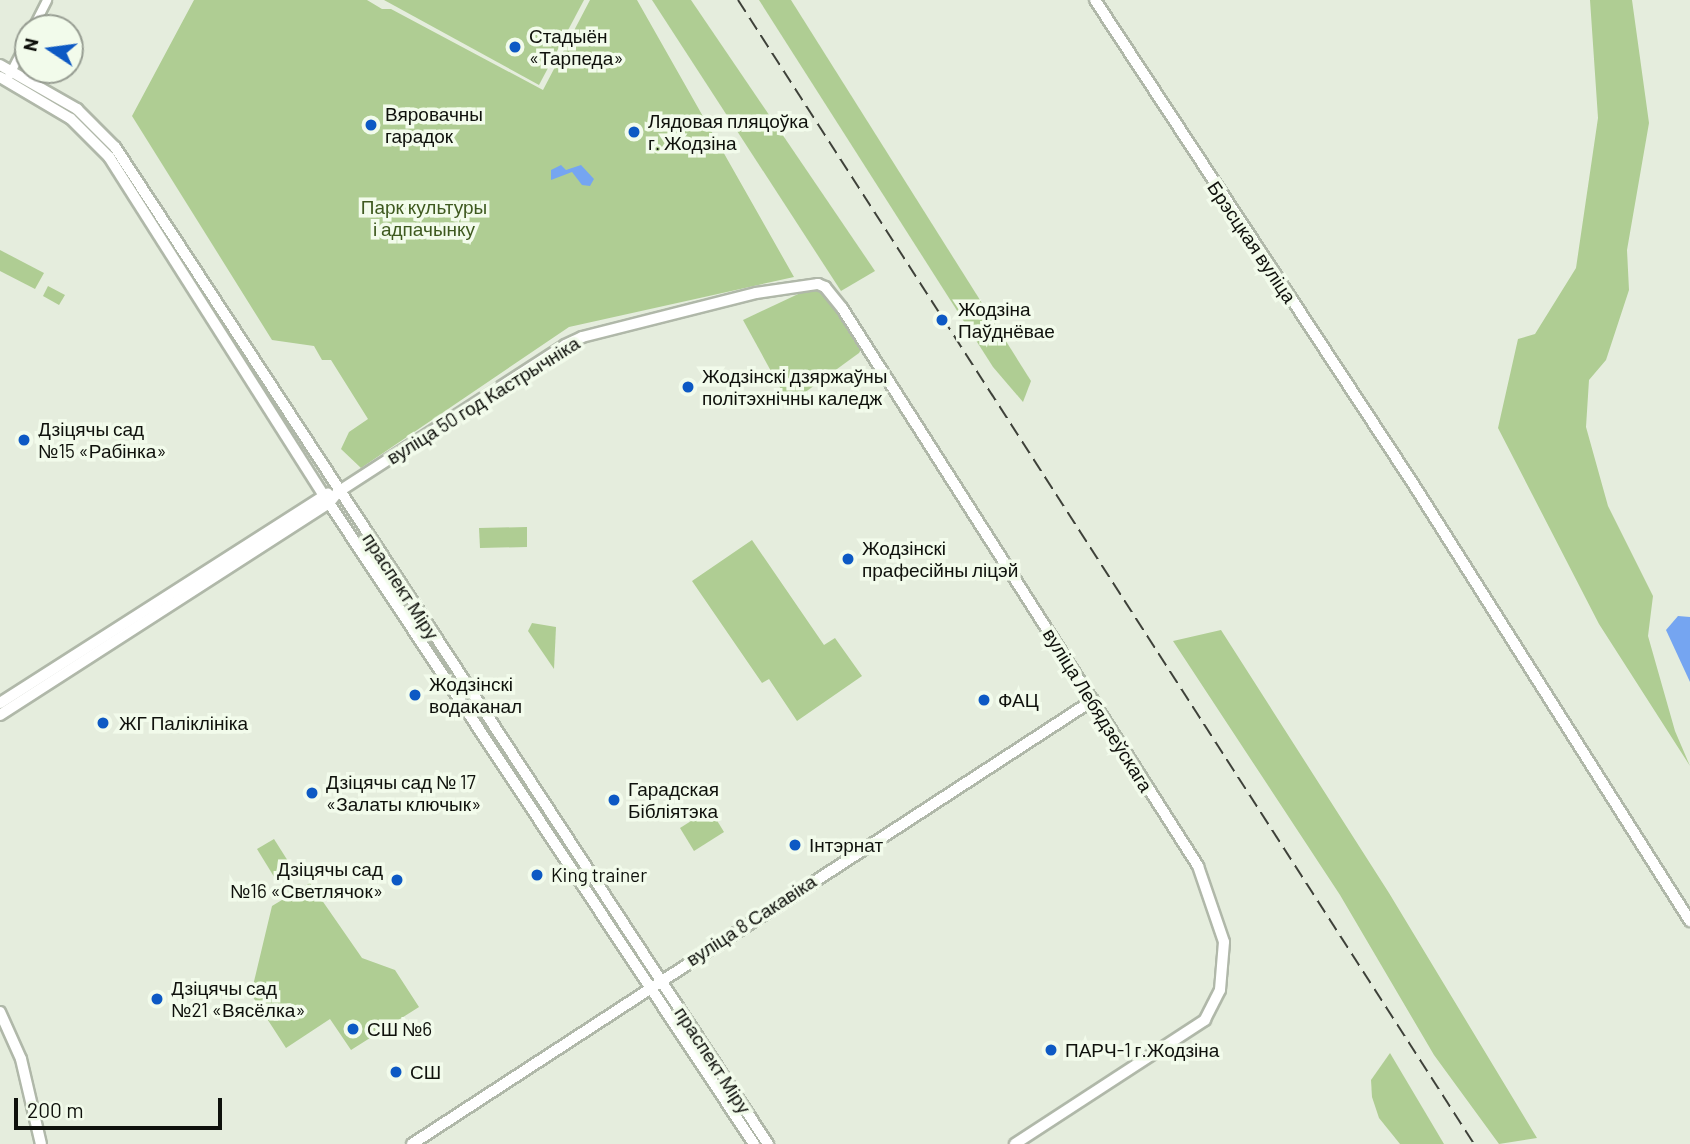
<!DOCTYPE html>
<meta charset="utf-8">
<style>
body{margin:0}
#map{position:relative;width:1690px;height:1144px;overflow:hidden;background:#e5eddd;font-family:Barlow,sans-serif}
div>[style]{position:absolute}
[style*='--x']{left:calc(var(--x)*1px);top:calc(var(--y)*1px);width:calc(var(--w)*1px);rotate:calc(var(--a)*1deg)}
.green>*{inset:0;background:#afcd93}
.water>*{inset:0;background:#75a5f1}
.roads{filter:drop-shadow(2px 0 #b0b8a9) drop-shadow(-2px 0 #b0b8a9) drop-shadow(0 2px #b0b8a9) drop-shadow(0 -2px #b0b8a9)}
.minor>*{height:8px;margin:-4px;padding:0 4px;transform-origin:4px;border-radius:4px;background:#fff}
.major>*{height:10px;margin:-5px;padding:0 5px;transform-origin:5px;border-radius:5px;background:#fff}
.rail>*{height:2px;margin-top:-1px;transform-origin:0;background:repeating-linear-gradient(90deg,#3e4139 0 14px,transparent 0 21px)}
.dots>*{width:19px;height:19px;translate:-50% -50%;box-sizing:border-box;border:4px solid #f2fbeb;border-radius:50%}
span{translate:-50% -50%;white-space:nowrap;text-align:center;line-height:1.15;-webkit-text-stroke:7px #f2fbeb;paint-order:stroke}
.poi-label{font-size:19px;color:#0f110c}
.left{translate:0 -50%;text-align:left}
.right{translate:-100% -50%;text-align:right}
.park-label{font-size:19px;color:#3e591f}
.street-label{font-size:19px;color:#0f110c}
.north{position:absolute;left:14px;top:14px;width:70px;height:70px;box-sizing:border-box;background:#f2fbeb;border:2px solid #979d92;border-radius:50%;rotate:283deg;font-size:19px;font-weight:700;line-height:28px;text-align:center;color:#0f110c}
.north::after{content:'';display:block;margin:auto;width:24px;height:32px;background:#0d59c4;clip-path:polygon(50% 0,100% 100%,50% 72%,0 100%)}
.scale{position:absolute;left:14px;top:1098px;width:208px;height:32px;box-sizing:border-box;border:4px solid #0f110c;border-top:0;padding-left:9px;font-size:21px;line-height:24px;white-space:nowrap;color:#0f110c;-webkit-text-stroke:5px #f2fbeb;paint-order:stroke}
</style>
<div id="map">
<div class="green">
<div style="clip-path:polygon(194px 0,367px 0,382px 9px,391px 9px,543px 90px,590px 0,637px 0,794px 277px,569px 327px,361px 468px,341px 449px,349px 432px,368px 419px,331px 360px,322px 360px,314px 346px,272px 340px,132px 116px)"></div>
<div style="clip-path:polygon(384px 0,584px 0,539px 85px)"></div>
<div style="clip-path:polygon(652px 0,691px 0,875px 271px,841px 291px)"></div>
<div style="clip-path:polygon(759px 0,791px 0,1031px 381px,1023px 402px,993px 367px)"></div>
<div style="clip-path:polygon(1590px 0,1632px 0,1649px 123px,1627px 250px,1629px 290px,1606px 360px,1589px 380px,1586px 427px,1608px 506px,1653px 596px,1648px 636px,1675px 731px,1690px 766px,1599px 624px,1498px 428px,1518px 339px,1535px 334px,1576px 268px,1598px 118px)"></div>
<div style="clip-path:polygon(0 250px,44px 273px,35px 289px,0 271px)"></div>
<div style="clip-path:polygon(48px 286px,65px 295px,59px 305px,43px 296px)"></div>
<div style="clip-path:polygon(811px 288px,830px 295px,863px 346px,859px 353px,789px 404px,743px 320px)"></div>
<div style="clip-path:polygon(527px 527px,527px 547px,480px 548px,479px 528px)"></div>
<div style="clip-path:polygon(752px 540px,824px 645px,835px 638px,862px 676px,797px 721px,769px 679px,762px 683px,692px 581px)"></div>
<div style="clip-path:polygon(532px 623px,556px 627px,554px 669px,528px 631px)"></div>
<div style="clip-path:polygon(1221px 630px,1389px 893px,1537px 1138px,1499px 1144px,1434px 1055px,1340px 895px,1173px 641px)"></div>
<div style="clip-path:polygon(710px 809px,724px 832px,694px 851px,680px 828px)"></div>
<div style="clip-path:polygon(274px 839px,293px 869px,276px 880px,257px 849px)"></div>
<div style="clip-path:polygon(310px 883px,362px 958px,395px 970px,419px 1007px,351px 1050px,330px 1019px,286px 1048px,251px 994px,272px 906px)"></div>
<div style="clip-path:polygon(1390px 1053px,1444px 1144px,1400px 1144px,1379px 1118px,1372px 1097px,1371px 1080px)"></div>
</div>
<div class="water">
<div style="clip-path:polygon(561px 165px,566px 170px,581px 165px,594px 179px,590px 186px,582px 185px,572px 172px,551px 180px,551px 170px)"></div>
<div style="clip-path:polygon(1678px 616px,1690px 617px,1690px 682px,1666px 630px)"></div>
</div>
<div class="roads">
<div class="minor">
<div style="--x:33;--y:28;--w:31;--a:-63"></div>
<div style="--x:7;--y:80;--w:46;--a:-62.9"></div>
</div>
<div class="major">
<div style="--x:1095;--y:0;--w:577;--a:56.67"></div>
<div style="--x:1412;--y:482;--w:520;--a:57.66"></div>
<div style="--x:0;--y:65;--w:89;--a:29.7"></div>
<div style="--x:77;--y:109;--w:54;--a:45"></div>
<div style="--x:115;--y:147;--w:1192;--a:56.78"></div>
<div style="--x:0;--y:77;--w:82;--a:30.6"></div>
<div style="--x:71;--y:119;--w:54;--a:45"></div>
<div style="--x:109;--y:157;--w:399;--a:57.6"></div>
<div style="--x:323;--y:494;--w:780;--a:56.45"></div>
<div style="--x:0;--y:703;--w:389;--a:-32.6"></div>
<div style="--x:0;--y:715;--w:391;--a:-32.8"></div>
<div style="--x:329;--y:503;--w:14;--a:-51"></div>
<div style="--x:338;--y:492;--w:270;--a:-32.9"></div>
<div style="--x:565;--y:345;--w:19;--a:-25"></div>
<div style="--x:582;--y:337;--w:179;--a:-14.2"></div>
<div style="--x:756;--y:293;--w:63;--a:-8.3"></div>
<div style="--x:818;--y:284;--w:8;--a:23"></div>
<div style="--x:825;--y:287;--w:27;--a:51"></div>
<div style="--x:842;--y:308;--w:662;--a:57.46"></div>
<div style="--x:1198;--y:866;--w:80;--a:71.1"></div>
<div style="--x:1224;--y:942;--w:48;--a:94.8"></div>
<div style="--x:1220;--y:990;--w:34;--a:117"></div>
<div style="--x:1205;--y:1020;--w:227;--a:146.9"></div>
<div style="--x:0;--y:1012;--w:51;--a:65.9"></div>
<div style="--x:21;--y:1059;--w:87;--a:76.8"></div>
<div style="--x:412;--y:1144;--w:813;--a:-33.1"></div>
</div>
</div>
<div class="rail">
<div style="--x:738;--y:0;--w:1360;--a:57.24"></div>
</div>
<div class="dots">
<div style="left:515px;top:47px;background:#0d59c4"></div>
<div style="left:371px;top:125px;background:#0d59c4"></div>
<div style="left:634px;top:132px;background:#0d59c4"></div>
<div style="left:942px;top:320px;background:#0d59c4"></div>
<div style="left:688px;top:387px;background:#0d59c4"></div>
<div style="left:24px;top:440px;background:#0d59c4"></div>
<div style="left:848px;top:559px;background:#0d59c4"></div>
<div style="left:415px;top:695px;background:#0d59c4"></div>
<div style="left:984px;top:700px;background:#0d59c4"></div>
<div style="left:103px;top:723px;background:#0d59c4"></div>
<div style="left:312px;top:793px;background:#0d59c4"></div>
<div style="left:614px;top:800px;background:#0d59c4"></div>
<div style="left:795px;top:845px;background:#0d59c4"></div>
<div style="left:537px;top:875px;background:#0d59c4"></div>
<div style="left:397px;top:880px;background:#0d59c4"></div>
<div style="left:157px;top:999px;background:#0d59c4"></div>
<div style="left:353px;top:1029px;background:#0d59c4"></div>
<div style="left:1051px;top:1050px;background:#0d59c4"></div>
<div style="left:396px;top:1072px;background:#0d59c4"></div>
</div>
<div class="poi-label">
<span class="left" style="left:529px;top:47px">Стадыён<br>«Тарпеда»</span>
<span class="left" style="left:385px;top:125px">Вяровачны<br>гарадок</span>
<span class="left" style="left:648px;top:132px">Лядовая пляцоўка<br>г. Жодзіна</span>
<span class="left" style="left:958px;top:320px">Жодзіна<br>Паўднёвае</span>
<span class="left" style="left:702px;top:387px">Жодзінскі дзяржаўны<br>політэхнічны каледж</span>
<span class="left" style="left:38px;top:440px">Дзіцячы сад<br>№15 «Рабінка»</span>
<span class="left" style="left:862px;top:559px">Жодзінскі<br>прафесійны ліцэй</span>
<span class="left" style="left:429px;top:695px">Жодзінскі<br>водаканал</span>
<span class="left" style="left:998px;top:700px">ФАЦ</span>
<span class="left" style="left:119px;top:723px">ЖГ Паліклініка</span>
<span class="left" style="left:326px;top:793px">Дзіцячы сад № 17<br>«Залаты ключык»</span>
<span class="left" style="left:628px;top:800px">Гарадская<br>Бібліятэка</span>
<span class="left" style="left:809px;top:845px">Інтэрнат</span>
<span class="right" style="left:383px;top:880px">Дзіцячы сад<br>№16 «Светлячок»</span>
<span class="left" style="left:551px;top:875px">King trainer</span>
<span class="left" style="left:171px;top:999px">Дзіцячы сад<br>№21 «Вясёлка»</span>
<span class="left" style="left:367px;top:1029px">СШ №6</span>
<span class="left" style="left:1065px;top:1050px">ПАРЧ-1 г.Жодзіна</span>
<span class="left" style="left:410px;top:1072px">СШ</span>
</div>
<div class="park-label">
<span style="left:424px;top:218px">Парк культуры<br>і адпачынку</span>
</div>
<div class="street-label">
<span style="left:1252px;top:242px;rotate:56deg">Брэсцкая вуліца</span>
<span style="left:483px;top:400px;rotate:-32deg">вуліца 50 год Кастрычніка</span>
<span style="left:401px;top:586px;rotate:57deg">праспект Міру</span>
<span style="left:1098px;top:710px;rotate:58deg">вуліца Лебядзеўскага</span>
<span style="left:751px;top:920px;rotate:-33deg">вуліца 8 Сакавіка</span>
<span style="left:713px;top:1060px;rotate:57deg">праспект Міру</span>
</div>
<div class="north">N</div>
<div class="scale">200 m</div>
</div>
